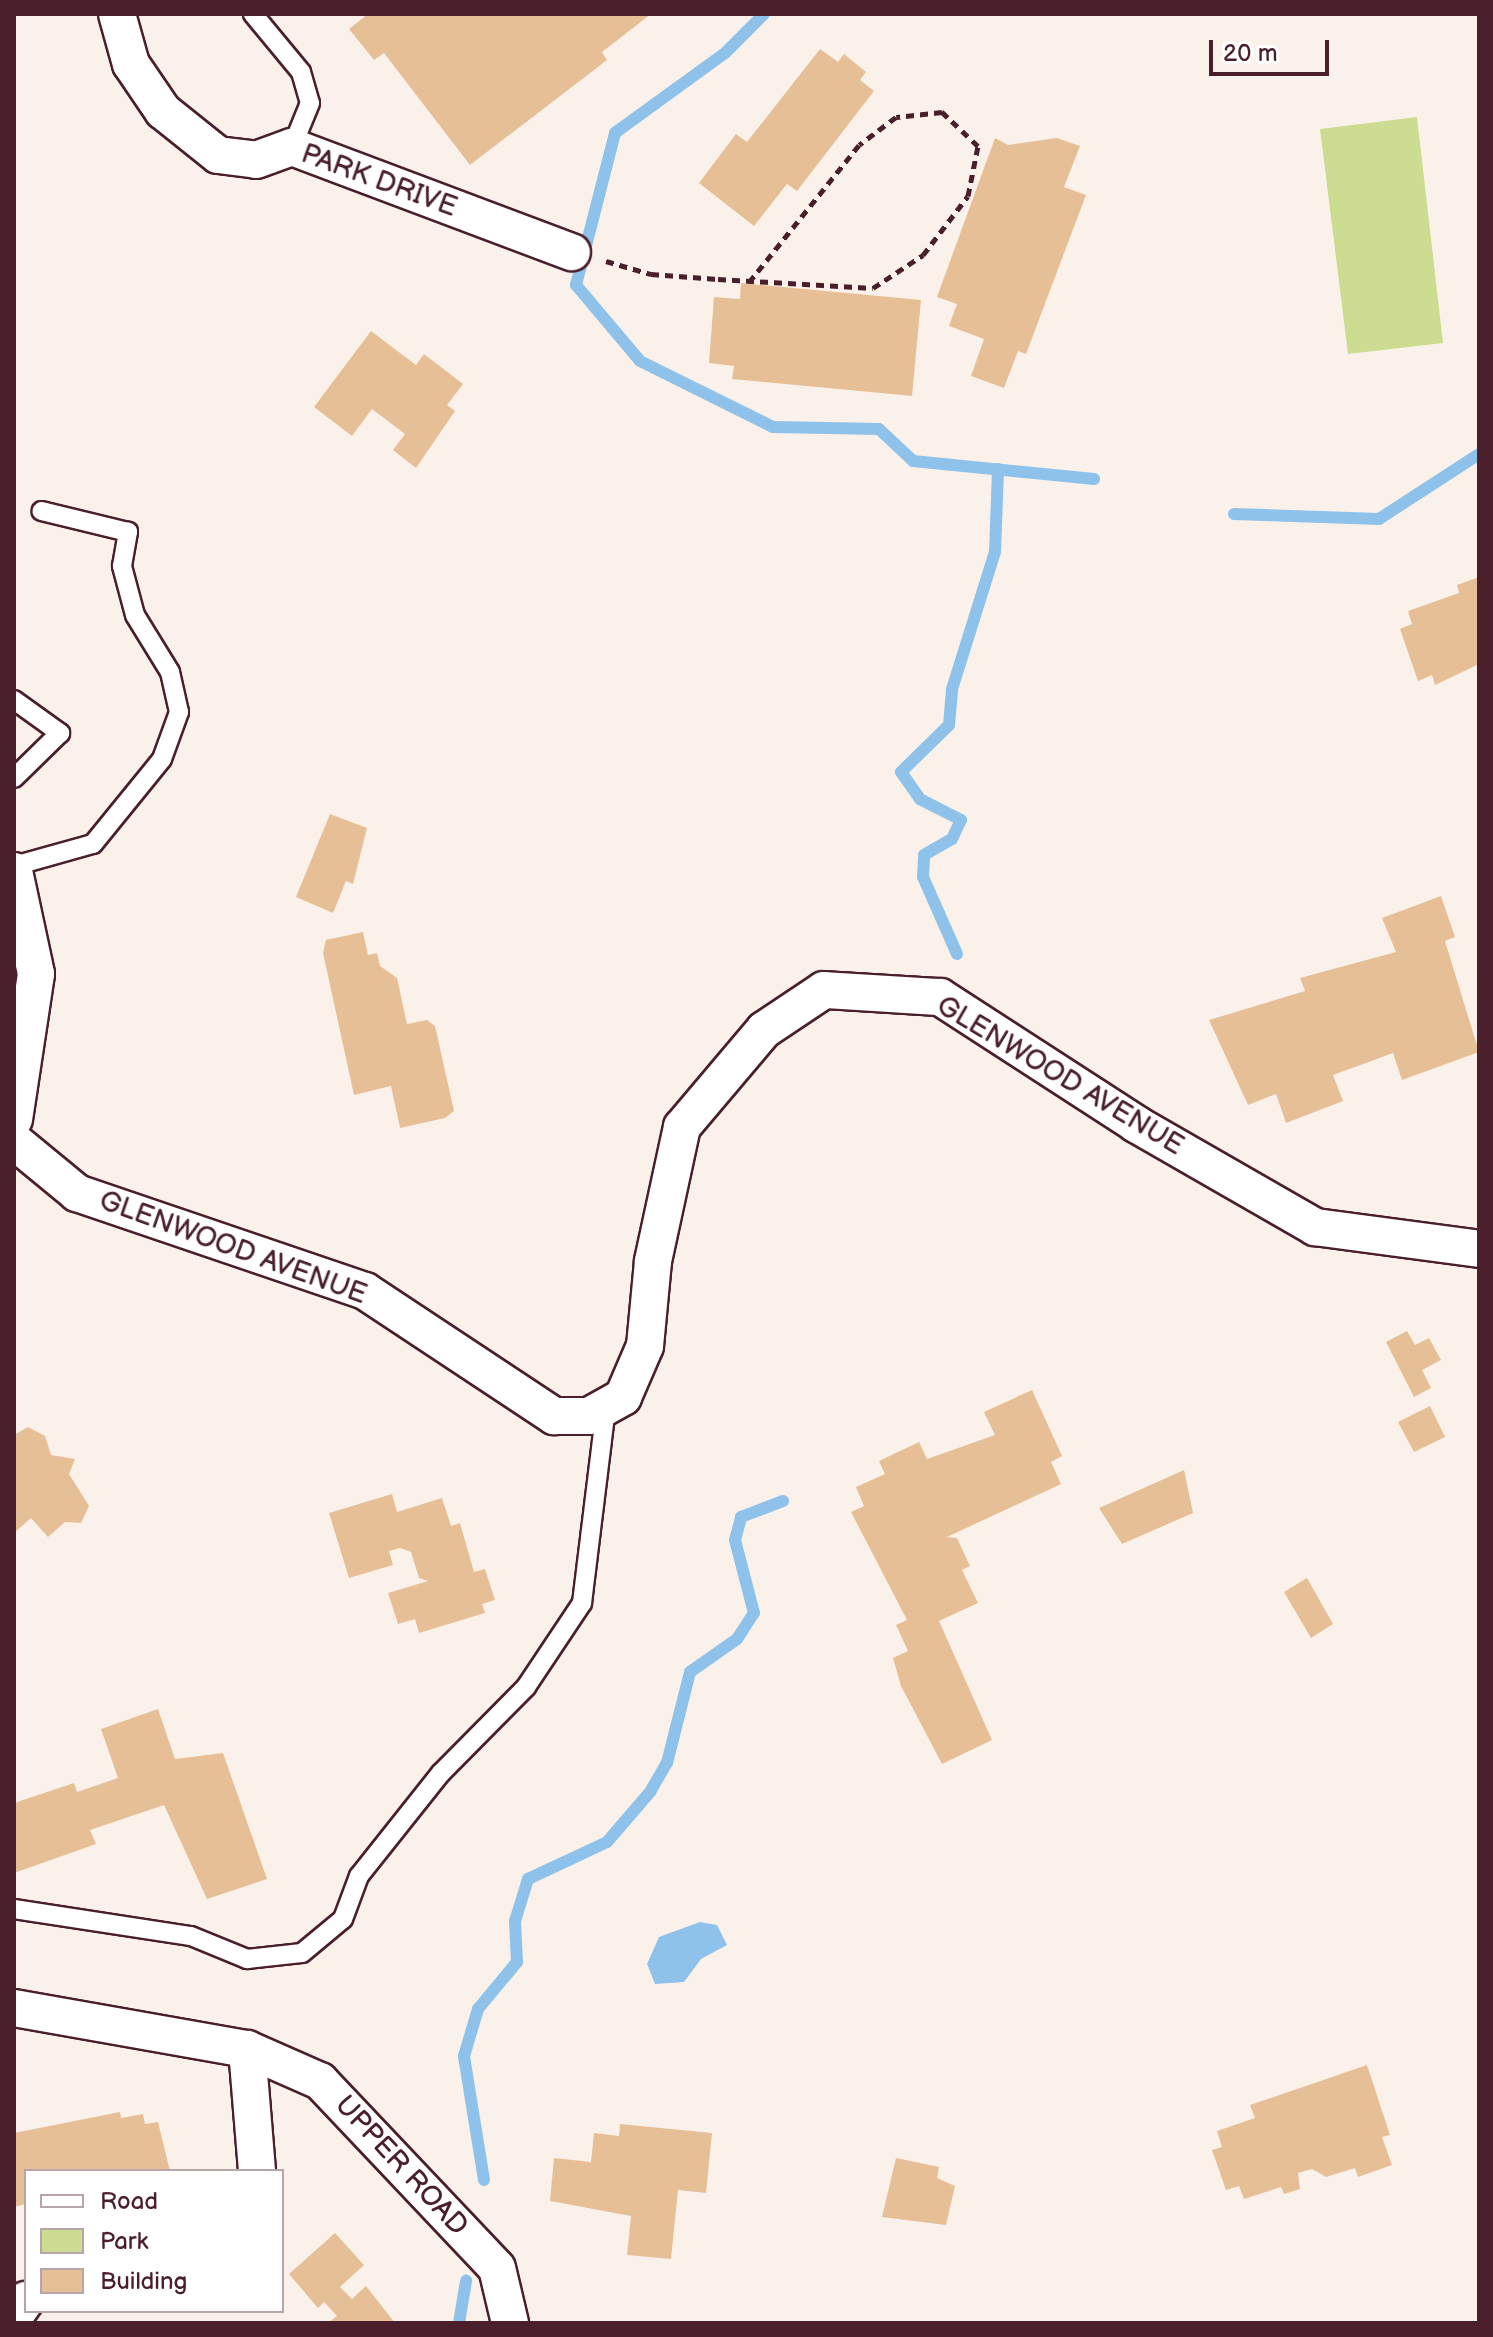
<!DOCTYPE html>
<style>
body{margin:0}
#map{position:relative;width:1493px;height:2337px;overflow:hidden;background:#faf2ea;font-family:"Balsamiq Sans",sans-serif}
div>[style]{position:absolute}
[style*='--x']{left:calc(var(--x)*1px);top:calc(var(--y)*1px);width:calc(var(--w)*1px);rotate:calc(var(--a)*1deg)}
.green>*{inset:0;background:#ccdd91}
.water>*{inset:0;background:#8ec2eb}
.stream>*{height:12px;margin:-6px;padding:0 6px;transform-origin:6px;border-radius:6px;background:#8ec2eb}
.building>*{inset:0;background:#e6bf97}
.path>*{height:5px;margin-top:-2.5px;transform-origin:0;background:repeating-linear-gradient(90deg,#4a1f2b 0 8px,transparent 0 14px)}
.roads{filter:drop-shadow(2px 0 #4a1f2b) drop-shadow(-2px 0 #4a1f2b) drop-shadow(0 2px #4a1f2b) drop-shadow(0 -2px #4a1f2b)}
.lane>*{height:18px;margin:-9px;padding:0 9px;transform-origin:9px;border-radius:9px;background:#fff}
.street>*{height:36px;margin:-18px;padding:0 18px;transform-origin:18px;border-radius:18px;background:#fff}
span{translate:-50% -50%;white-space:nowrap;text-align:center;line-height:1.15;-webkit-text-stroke:6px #fff;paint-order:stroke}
.street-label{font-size:28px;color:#4a1f2b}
.frame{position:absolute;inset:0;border:16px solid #4a1f2b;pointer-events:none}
.legend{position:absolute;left:24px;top:2169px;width:260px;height:144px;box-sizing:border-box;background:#fff;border:2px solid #b7a5aa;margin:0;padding:10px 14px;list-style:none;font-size:24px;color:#4a1f2b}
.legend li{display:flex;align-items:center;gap:16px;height:40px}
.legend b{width:40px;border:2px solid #b7a5aa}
.scale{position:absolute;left:1209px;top:40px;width:120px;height:36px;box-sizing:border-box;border:4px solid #4a1f2b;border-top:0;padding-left:10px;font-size:24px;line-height:28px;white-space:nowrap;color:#4a1f2b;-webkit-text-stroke:6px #fff;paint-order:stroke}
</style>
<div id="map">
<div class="green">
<div style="clip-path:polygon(1417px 117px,1443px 343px,1348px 354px,1320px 129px)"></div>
</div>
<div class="water">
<div style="clip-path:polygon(700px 1922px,717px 1925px,727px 1945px,701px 1959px,684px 1982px,655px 1984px,647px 1964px,659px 1937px)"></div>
</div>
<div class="stream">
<div style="--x:764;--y:14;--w:55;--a:135"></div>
<div style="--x:725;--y:53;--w:136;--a:144"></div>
<div style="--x:615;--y:133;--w:157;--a:104.4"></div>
<div style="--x:576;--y:285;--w:99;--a:49.9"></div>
<div style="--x:640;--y:361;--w:148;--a:26.4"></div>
<div style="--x:773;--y:427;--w:106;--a:1.1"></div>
<div style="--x:879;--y:429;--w:47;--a:43.3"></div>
<div style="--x:913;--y:461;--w:182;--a:5.7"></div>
<div style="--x:1234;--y:514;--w:145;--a:2"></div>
<div style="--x:1379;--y:519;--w:119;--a:-33"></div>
<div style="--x:957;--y:954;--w:84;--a:-113.8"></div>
<div style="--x:923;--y:877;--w:22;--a:-87"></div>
<div style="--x:924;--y:855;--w:32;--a:-30"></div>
<div style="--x:952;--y:839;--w:21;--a:-65"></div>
<div style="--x:961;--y:820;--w:46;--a:-152.9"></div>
<div style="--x:920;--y:799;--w:33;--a:-125"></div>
<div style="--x:901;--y:772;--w:67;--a:-44.4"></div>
<div style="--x:949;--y:725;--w:36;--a:-85"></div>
<div style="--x:952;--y:689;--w:144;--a:-72.6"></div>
<div style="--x:995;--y:552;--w:83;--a:-87.9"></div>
<div style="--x:484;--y:2180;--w:126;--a:-99.2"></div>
<div style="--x:464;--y:2056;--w:49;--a:-73.4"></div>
<div style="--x:478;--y:2009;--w:61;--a:-50.3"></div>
<div style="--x:517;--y:1962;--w:41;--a:-92.8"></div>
<div style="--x:515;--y:1921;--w:44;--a:-72.8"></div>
<div style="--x:528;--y:1879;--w:87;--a:-25.1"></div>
<div style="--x:607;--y:1842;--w:66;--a:-49.3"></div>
<div style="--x:650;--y:1792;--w:34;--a:-60"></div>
<div style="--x:667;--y:1763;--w:94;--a:-75.8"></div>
<div style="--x:690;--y:1672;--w:57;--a:-35.1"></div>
<div style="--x:737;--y:1639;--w:31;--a:-57"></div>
<div style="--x:754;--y:1613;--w:75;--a:-104.6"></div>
<div style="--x:735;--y:1540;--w:24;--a:-75"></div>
<div style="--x:741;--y:1517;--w:45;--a:-20.9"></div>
<div style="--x:459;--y:2323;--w:43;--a:-80.5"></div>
</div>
<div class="building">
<div style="clip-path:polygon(368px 14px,651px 14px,602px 52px,607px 60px,470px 165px,384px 53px,374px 60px,349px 29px)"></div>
<div style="clip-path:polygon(820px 49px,838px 62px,844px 54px,866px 72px,860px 80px,874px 91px,797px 191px,787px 184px,754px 226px,699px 183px,736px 134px,747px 142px)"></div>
<div style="clip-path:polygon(995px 138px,1008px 145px,1057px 138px,1080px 146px,1064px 187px,1086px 195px,1026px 354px,1018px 351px,1004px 388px,971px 376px,984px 339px,949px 326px,957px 304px,937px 297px)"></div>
<div style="clip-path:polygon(741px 283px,921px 300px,912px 396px,732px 379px,734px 366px,709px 363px,714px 297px,740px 299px)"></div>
<div style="clip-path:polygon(371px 331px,416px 365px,424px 354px,463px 384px,447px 405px,455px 411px,416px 468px,393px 450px,405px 434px,372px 409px,352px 436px,314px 407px)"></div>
<div style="clip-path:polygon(1479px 577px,1479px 664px,1435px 685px,1432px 675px,1418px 681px,1400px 629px,1412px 624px,1408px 611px,1459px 593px,1457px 585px)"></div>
<div style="clip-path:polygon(330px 814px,367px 828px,353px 884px,346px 881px,333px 913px,296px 897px)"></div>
<div style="clip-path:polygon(1441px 896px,1455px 937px,1445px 941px,1479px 1052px,1402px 1080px,1393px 1053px,1333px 1075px,1343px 1101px,1286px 1123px,1276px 1094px,1248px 1105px,1209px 1020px,1305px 991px,1300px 978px,1396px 952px,1382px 918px)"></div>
<div style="clip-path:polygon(363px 932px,368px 955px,377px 953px,380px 966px,397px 978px,407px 1024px,427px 1020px,435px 1026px,454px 1111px,445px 1118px,400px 1128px,391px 1086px,354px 1095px,323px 953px,326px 940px)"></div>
<div style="clip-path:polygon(1407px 1331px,1415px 1345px,1429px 1338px,1441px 1360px,1422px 1370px,1431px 1388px,1414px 1397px,1386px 1342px)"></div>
<div style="clip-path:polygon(1032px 1390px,1062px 1456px,1051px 1462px,1061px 1484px,947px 1537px,957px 1538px,970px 1566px,962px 1570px,978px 1603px,939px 1621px,992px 1740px,942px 1764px,901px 1686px,893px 1658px,908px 1651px,896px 1625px,907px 1620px,851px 1512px,864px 1506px,856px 1487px,885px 1474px,879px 1461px,919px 1442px,927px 1459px,995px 1435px,984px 1412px)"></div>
<div style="clip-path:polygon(1430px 1406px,1445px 1437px,1414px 1452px,1398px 1422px)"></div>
<div style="clip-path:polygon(28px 1427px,45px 1436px,51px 1455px,75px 1459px,69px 1474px,89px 1506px,81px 1523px,65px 1522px,48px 1537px,31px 1518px,14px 1533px,14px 1435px)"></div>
<div style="clip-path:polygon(1184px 1470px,1193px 1513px,1122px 1544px,1099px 1508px)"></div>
<div style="clip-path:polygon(392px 1494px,397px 1512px,442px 1498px,451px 1526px,460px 1523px,474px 1572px,485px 1569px,495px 1600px,482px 1604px,485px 1613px,419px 1633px,415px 1619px,398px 1624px,388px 1593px,428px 1581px,419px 1578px,411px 1552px,400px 1548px,389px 1551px,393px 1565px,349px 1578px,329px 1513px)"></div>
<div style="clip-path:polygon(1307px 1578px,1333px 1624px,1311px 1638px,1284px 1592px)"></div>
<div style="clip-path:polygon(158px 1709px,175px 1759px,223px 1753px,267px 1879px,207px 1899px,164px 1805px,90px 1830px,96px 1844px,14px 1873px,14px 1803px,74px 1783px,77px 1792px,118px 1778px,101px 1729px)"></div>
<div style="clip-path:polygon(1367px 2065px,1390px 2135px,1382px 2137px,1392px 2165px,1358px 2177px,1355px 2168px,1326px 2177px,1312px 2169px,1298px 2173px,1300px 2189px,1284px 2194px,1281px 2187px,1244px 2199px,1239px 2186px,1226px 2190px,1212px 2150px,1222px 2147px,1217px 2131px,1255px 2118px,1250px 2105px)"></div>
<div style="clip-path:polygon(120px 2112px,121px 2118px,143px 2114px,145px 2124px,158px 2122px,170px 2171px,26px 2171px,26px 2204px,14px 2207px,14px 2133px)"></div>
<div style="clip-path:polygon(620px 2124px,712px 2133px,706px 2193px,678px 2190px,671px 2259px,627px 2255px,631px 2216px,550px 2201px,554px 2158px,591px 2162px,594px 2133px,619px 2136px)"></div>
<div style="clip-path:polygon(896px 2158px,939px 2167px,937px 2178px,955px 2186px,946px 2225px,882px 2217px)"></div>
<div style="clip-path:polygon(335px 2233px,364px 2265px,340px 2287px,352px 2299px,366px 2286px,395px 2323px,328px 2323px,337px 2316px,324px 2302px,318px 2308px,289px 2274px)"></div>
</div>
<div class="path">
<div style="--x:606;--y:261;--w:47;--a:16.1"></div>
<div style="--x:651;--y:274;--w:67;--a:4.3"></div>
<div style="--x:718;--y:279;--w:155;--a:3.3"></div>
<div style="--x:873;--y:288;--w:60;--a:-33.4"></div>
<div style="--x:923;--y:255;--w:74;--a:-52.7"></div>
<div style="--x:968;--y:196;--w:51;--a:-78.7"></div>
<div style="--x:978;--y:146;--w:50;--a:-136.6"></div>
<div style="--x:942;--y:112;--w:46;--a:173.8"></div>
<div style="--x:896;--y:117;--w:46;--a:142.9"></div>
<div style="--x:859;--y:145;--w:174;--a:128.7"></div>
</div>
<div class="roads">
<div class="lane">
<div style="--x:253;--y:14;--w:75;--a:50.4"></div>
<div style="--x:301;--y:72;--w:32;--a:74"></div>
<div style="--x:310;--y:103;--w:48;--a:112.2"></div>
<div style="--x:14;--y:700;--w:57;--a:35.7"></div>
<div style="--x:60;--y:733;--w:64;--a:135.6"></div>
<div style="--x:14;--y:866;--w:82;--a:-15.6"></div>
<div style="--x:93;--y:844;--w:109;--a:-50.9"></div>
<div style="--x:162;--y:759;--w:50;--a:-70.1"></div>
<div style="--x:179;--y:712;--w:41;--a:-102.7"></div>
<div style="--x:170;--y:672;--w:67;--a:-121.6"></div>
<div style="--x:135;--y:615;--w:51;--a:-104.9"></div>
<div style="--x:122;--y:566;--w:35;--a:-80"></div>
<div style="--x:128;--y:532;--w:89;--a:-166.4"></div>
<div style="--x:14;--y:1909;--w:179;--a:8.7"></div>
<div style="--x:191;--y:1936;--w:61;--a:22.3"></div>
<div style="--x:247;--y:1959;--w:55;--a:-6.2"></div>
<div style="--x:302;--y:1953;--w:53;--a:-39.7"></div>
<div style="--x:343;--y:1919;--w:46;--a:-69.6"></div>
<div style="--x:359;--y:1876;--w:132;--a:-51.5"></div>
<div style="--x:441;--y:1773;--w:121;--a:-45.3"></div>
<div style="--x:526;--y:1687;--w:101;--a:-56.3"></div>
<div style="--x:582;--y:1603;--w:197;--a:-83"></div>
</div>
<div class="street">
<div style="--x:117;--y:14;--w:52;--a:74.4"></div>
<div style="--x:131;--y:64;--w:57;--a:55.8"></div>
<div style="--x:163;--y:111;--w:70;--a:38.7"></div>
<div style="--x:218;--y:155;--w:38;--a:7"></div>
<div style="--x:256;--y:160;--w:38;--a:-20"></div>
<div style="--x:292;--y:147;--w:299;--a:20.6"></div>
<div style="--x:14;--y:871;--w:105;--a:77.9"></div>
<div style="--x:36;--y:974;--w:147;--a:98.6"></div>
<div style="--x:14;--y:1141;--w:82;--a:39.5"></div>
<div style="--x:77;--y:1193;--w:304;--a:18.8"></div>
<div style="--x:365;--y:1291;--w:227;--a:33.5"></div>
<div style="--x:554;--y:1416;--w:35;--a:0"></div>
<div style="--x:589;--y:1416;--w:39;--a:-29"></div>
<div style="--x:623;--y:1397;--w:56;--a:-66.7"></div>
<div style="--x:645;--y:1346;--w:85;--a:-84.6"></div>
<div style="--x:653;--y:1261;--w:137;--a:-77.8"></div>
<div style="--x:682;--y:1127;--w:127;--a:-49.8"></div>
<div style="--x:764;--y:1030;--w:72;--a:-33.7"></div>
<div style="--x:824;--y:990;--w:116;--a:3.5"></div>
<div style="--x:940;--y:997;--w:234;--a:32.9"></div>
<div style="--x:1136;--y:1124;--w:207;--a:29.9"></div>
<div style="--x:1315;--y:1227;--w:165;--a:7.6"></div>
<div style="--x:14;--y:2008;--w:237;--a:10"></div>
<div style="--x:247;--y:2049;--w:80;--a:23.7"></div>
<div style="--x:320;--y:2081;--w:257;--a:46.6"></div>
<div style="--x:497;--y:2268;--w:57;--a:76.7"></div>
<div style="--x:247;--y:2049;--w:122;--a:85.3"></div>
<div style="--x:14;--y:2317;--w:21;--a:-55"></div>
</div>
</div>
<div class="street-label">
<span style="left:379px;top:181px;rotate:20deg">PARK DRIVE</span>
<span style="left:1060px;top:1076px;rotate:31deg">GLENWOOD AVENUE</span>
<span style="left:233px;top:1248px;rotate:20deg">GLENWOOD AVENUE</span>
<span style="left:401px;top:2166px;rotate:47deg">UPPER ROAD</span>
</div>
<div class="frame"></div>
<ul class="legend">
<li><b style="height:10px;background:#fff"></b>Road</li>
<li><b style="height:22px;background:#ccdd91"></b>Park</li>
<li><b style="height:22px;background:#e6bf97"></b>Building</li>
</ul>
<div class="scale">20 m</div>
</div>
